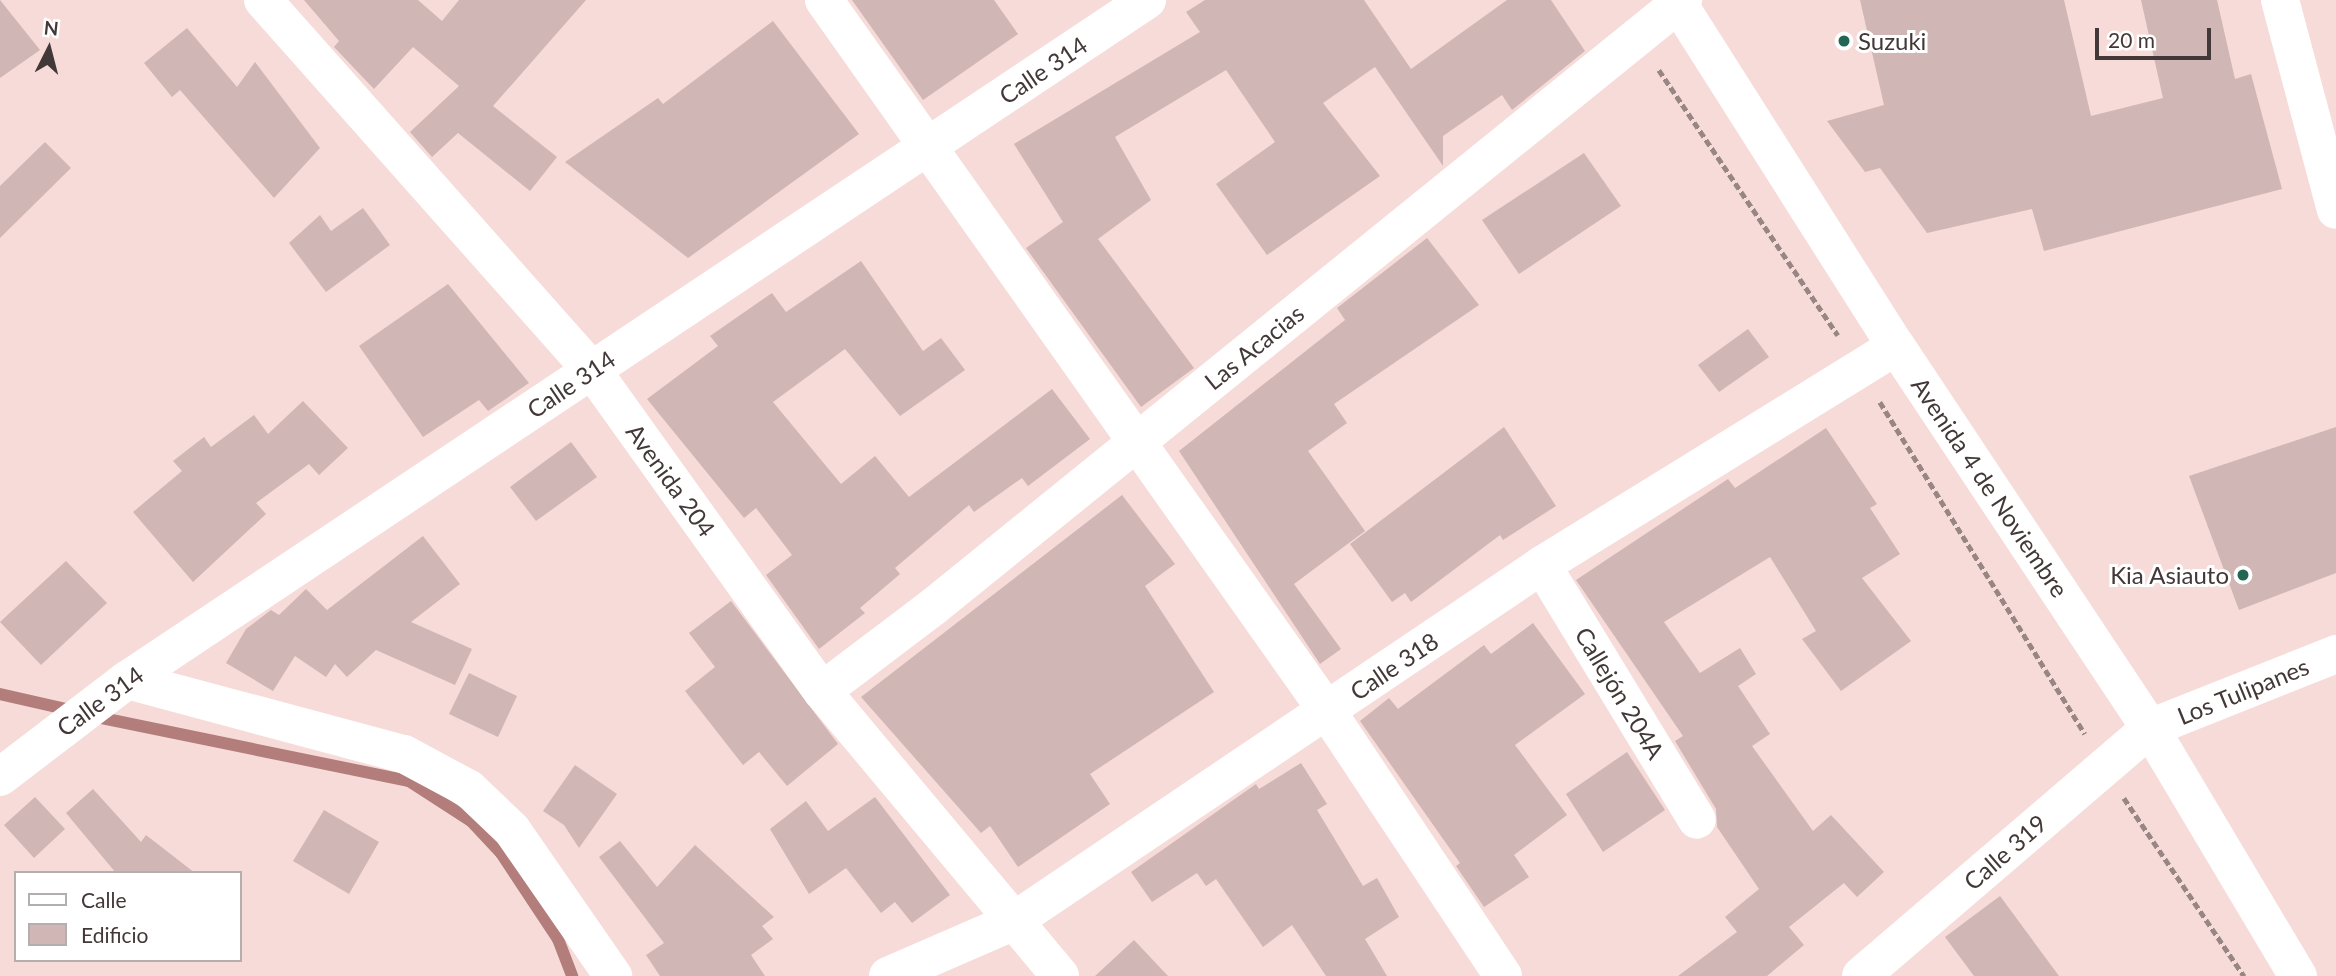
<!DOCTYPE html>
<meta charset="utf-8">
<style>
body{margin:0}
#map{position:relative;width:2336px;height:976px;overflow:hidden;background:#f6dbd8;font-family:Lato,sans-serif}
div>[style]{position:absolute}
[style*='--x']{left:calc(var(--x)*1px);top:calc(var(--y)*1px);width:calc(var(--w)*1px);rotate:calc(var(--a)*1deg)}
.stream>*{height:12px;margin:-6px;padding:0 6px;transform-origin:6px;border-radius:6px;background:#b27d7a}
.building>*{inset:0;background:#d0b6b4}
.path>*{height:4.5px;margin-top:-2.25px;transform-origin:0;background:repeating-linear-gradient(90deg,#988684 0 7px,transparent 0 10.5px)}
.minor>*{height:38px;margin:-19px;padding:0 19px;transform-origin:19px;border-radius:19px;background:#fff}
.major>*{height:38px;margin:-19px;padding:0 19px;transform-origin:19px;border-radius:19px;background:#fff}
.dots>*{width:19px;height:19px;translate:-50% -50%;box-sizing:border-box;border:4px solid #fff;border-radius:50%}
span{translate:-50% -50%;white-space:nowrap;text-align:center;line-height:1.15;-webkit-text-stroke:6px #fff;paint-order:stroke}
.poi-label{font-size:24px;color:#433838}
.left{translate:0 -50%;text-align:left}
.right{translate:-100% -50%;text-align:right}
.street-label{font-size:24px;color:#433838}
.legend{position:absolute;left:14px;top:871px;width:228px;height:91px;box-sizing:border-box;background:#fff;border:2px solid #b4afaf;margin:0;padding:9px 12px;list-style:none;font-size:21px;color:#433838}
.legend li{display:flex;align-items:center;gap:14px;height:35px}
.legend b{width:35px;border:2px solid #b4afaf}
.north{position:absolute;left:14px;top:14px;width:70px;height:70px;-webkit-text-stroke:5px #fff;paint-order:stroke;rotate:6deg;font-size:19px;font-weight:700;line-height:28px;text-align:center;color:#433838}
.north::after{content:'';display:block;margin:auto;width:24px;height:32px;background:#433838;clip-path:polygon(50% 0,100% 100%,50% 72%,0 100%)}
.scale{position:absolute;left:2095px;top:28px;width:116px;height:32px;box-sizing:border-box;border:4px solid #433838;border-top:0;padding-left:9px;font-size:21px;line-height:24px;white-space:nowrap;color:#433838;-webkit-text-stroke:5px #fff;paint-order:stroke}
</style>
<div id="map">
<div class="stream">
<div style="--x:0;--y:694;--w:77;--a:12.8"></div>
<div style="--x:92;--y:716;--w:324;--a:11.6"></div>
<div style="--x:409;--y:781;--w:74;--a:32.8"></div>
<div style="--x:471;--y:821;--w:44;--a:46.8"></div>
<div style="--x:501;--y:853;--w:103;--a:56.5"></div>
<div style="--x:558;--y:939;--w:40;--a:69"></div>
</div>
<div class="building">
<div style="clip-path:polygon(0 0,40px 50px,0 78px)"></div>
<div style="clip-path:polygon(304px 0,418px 0,442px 21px,459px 0,586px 0,493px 106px,557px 157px,530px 191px,458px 133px,432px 157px,410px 132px,459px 86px,413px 47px,374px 89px,334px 47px,339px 41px)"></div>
<div style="clip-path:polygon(852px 0,994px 0,1018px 34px,923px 100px)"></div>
<div style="clip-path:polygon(1205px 0,1364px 0,1411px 69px,1507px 0,1551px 0,1585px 51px,1512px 110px,1502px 95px,1443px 136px,1443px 166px,1375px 67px,1323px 103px,1380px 176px,1267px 255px,1216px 184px,1275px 142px,1226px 70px,1115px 137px,1151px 200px,1098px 239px,1194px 368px,1141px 407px,1026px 248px,1063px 222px,1014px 144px,1200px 32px,1186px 12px)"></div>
<div style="clip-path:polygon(1860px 0,2064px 0,2091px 116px,2163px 98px,2141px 0,2217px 0,2235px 79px,2251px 74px,2282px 189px,2044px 251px,2032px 209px,1927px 233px,1880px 168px,1865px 172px,1827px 121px,1884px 105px)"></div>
<div style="clip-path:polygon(773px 21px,859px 134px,688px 258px,565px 162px,658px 98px,663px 104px)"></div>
<div style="clip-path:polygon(187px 28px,237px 87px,255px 62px,320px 148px,274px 198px,180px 90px,172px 97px,144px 63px)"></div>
<div style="clip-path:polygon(45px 142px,71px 168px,0 238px,0 186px)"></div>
<div style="clip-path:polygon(1584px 153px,1621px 206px,1519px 274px,1482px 220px)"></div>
<div style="clip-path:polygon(363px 208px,390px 245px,326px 292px,289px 243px,320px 215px,331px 231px)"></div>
<div style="clip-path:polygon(1427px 238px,1479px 305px,1334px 404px,1347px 423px,1308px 451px,1365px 531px,1294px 584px,1341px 649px,1320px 664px,1179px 451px,1345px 320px,1337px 308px)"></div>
<div style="clip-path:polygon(861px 261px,923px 351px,941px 338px,965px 370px,900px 416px,845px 349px,773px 402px,841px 484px,875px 456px,909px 497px,1052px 389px,1090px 439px,1028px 486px,1022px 478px,974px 512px,969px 505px,895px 568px,900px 574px,860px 608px,865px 613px,819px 649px,766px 575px,792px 555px,756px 508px,744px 518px,647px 399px,718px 346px,710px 336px,772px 293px,786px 312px)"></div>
<div style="clip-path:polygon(448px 284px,529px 383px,488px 411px,479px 400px,423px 437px,359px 346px)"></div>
<div style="clip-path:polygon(1748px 329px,1769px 357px,1719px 392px,1698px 365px)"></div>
<div style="clip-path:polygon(303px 401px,348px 448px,319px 475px,309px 464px,256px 503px,266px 514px,193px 582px,133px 512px,182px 471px,173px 461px,204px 437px,211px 447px,254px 415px,268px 434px)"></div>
<div style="clip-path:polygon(1504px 427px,1556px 506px,1503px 540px,1500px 535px,1411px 602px,1405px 593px,1392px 602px,1350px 544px)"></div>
<div style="clip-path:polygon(2336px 427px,2336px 573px,2239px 610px,2189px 476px)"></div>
<div style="clip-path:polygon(1826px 428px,1877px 504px,1870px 508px,1900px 554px,1862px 578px,1911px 641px,1841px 691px,1802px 639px,1816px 631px,1770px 557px,1664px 622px,1700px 673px,1740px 648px,1756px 674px,1738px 686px,1770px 734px,1752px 746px,1813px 831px,1831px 815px,1884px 872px,1857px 897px,1844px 883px,1789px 927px,1804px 945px,1767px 976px,1678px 976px,1737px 932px,1725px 917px,1759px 889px,1717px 827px,1716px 809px,1675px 741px,1683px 736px,1576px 580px,1728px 479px,1735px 488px)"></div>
<div style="clip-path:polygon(571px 442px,597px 477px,536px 521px,510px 487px)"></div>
<div style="clip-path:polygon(1122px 495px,1175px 564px,1145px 586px,1214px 692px,1090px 774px,1110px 804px,1018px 867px,990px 826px,981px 833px,861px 697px)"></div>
<div style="clip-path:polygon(423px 536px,460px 584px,411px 622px,472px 649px,455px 685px,376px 650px,347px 677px,335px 664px,326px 677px,295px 656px,273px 691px,226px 663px,246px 629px,271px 610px,279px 615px,306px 589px,327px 610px)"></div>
<div style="clip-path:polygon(66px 561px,107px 603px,41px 665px,0 622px)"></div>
<div style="clip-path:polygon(731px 601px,838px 744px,787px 786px,759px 752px,743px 765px,685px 691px,715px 667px,689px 633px)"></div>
<div style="clip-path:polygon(1533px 623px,1585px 694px,1515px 745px,1567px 815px,1514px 855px,1529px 877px,1484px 907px,1456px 866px,1460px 863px,1360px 721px,1389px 698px,1398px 709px,1484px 645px,1491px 654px)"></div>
<div style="clip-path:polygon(469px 673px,517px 696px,498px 737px,449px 714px)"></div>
<div style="clip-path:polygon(1627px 752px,1665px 810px,1603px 852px,1566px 794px)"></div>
<div style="clip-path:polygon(1301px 763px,1327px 804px,1317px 810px,1363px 886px,1377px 878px,1399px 917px,1365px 939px,1387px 976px,1326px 976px,1292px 925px,1263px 947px,1216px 879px,1206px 886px,1197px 873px,1152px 902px,1131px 872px,1256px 784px,1259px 789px)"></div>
<div style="clip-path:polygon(575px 765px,617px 794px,579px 848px,564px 825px,543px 811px)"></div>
<div style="clip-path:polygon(93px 789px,141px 842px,146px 835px,195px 873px,116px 873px,66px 813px)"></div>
<div style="clip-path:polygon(35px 797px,65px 829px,34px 858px,4px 825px)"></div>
<div style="clip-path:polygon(875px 797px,950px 895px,912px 923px,895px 902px,881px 913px,846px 868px,809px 894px,770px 829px,806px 801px,828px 831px)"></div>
<div style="clip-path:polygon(324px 810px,379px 842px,349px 894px,293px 861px)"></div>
<div style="clip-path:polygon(620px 841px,657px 887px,695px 845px,774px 917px,762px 926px,773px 939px,751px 955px,765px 976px,660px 976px,646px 955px,664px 943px,599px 857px)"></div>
<div style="clip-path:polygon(2000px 896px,2059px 976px,1974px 976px,1945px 937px)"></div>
<div style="clip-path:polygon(1134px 940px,1168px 976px,1095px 976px)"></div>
</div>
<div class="path">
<div style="--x:1659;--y:70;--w:320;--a:56"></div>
<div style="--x:1880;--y:402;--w:390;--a:58.3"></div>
<div style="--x:2124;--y:798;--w:215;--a:56"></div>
</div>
<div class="minor">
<div style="--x:263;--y:0;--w:495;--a:48.4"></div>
<div style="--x:592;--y:370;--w:395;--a:54.4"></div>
<div style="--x:822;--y:691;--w:371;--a:50.1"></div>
<div style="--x:824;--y:0;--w:871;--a:54.72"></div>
<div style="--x:1327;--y:711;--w:318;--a:56.4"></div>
<div style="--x:2280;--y:0;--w:217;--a:75.1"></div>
<div style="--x:1542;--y:565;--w:298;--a:58.7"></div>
<div style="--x:127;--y:680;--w:287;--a:15"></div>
<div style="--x:404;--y:754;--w:74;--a:28.3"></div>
<div style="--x:469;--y:789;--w:59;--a:43.6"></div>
<div style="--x:512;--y:830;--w:178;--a:55.3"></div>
<div style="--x:822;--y:691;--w:139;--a:-37.1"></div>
<div style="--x:933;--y:607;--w:965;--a:-38.98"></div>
<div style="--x:0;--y:777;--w:160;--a:-37.4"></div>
<div style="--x:127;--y:680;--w:1226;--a:-33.69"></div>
<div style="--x:888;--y:976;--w:135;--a:-23.5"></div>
<div style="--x:1012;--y:922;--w:639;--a:-33.96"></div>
<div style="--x:1542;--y:565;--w:416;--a:-31.7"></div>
<div style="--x:1861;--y:976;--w:381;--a:-40.6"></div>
<div style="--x:2150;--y:728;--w:200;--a:-21.7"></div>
</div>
<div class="major">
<div style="--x:1676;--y:0;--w:410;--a:57.6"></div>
<div style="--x:1896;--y:346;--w:459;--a:56.4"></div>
<div style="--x:2150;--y:728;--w:289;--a:59.2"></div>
</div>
<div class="dots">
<div style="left:1844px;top:41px;background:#246554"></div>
<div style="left:2243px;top:575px;background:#246554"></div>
</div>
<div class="poi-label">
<span class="left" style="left:1858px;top:41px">Suzuki</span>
<span class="right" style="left:2229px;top:575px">Kia Asiauto</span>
</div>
<div class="street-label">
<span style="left:1043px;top:70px;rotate:-34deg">Calle 314</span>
<span style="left:1254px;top:347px;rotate:-39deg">Las Acacias</span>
<span style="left:571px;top:384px;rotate:-34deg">Calle 314</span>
<span style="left:671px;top:480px;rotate:54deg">Avenida 204</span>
<span style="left:1990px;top:487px;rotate:56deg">Avenida 4 de Noviembre</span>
<span style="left:1394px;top:666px;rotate:-34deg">Calle 318</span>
<span style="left:2243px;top:691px;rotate:-22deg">Los Tulipanes</span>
<span style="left:1620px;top:693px;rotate:59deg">Callejón 204A</span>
<span style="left:100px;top:701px;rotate:-36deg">Calle 314</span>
<span style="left:2005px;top:852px;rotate:-41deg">Calle 319</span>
</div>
<ul class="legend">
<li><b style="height:9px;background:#fff"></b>Calle</li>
<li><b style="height:19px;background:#d0b6b4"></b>Edificio</li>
</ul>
<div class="north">N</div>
<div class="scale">20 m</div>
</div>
